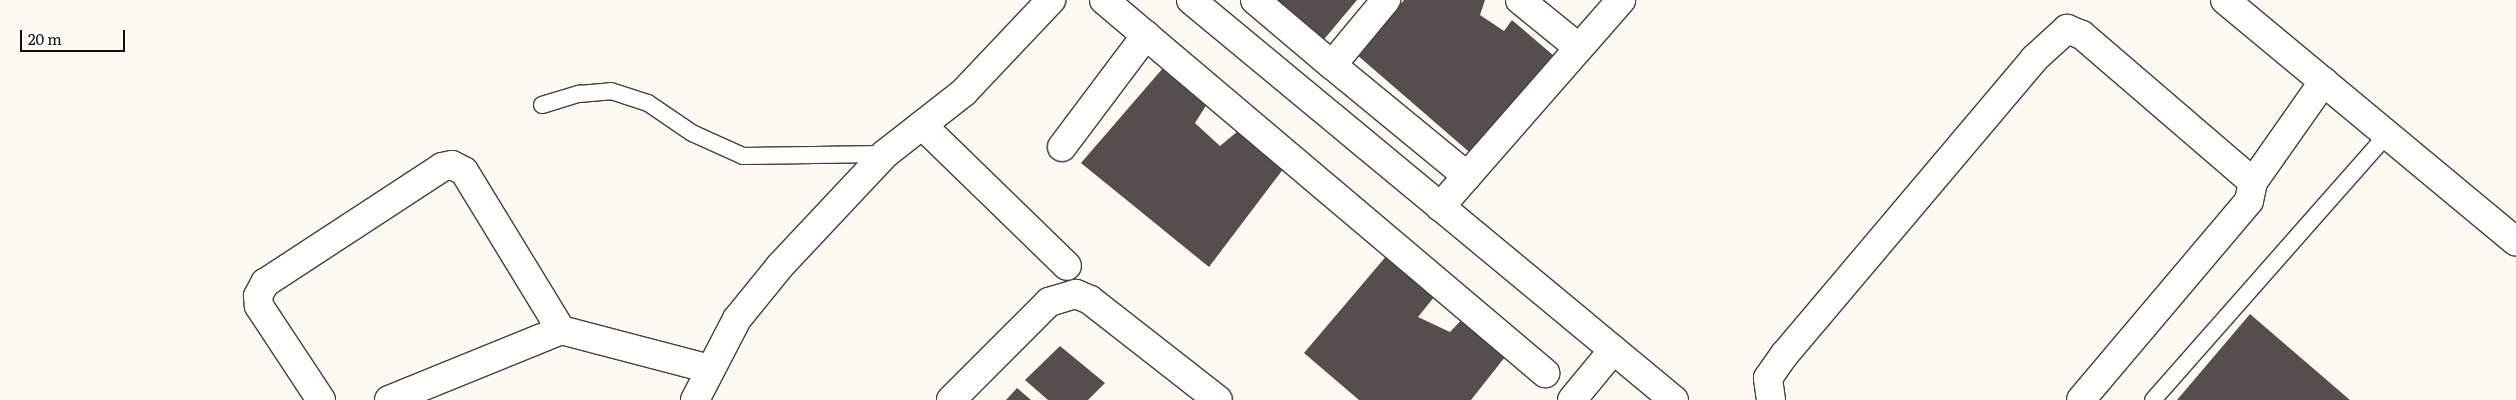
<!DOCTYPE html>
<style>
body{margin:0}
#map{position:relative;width:2516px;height:400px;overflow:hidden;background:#fefaf1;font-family:Literata,serif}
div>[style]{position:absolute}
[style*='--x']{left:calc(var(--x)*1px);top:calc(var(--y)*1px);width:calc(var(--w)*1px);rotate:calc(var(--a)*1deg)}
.building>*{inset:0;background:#564e4c}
.roads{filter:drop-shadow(1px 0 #414141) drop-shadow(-1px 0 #414141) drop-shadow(0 1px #414141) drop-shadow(0 -1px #414141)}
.service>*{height:16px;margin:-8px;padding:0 8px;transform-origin:8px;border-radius:8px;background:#fff}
.minor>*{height:28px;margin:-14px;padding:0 14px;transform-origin:14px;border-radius:14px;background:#fff}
span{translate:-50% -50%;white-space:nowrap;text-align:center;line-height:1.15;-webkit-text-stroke:5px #fff;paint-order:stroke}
.scale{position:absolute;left:20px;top:30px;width:105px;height:22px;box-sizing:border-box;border:2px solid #0e0e0e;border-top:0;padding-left:6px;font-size:15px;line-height:18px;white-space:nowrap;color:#0e0e0e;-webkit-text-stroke:4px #fff;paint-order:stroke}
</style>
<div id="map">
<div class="building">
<div style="clip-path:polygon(1265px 0,1357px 0,1321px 43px)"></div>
<div style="clip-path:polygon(1404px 0,1485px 0,1480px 15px,1504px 31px,1512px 20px,1554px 56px,1475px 157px,1356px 54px)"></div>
<div style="clip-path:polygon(1163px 68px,1207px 104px,1195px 123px,1220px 146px,1238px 131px,1284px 168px,1209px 267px,1081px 163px)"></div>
<div style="clip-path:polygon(1388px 254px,1435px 296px,1418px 317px,1450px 332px,1465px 316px,1505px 357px,1471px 400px,1359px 400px,1304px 353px)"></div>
<div style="clip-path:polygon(2250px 314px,2350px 400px,2177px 400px)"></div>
<div style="clip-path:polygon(1060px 346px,1105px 383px,1088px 400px,1048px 400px,1025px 380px)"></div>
<div style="clip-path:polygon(1017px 388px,1031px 400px,1006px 400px)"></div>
</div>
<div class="roads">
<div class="service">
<div style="--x:542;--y:105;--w:39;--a:-17"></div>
<div style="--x:579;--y:94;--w:32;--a:-5"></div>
<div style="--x:611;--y:91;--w:39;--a:18"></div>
<div style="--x:648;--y:103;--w:53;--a:34.3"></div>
<div style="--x:692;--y:133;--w:56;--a:24.3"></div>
<div style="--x:743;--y:156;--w:142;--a:-0.8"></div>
<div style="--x:2153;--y:400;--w:356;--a:-48.6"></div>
</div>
<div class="minor">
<div style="--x:1104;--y:0;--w:578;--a:40.22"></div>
<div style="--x:1191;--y:0;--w:627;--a:39.63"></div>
<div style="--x:1255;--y:0;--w:101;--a:40.2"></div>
<div style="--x:1332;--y:65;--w:85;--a:-50.3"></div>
<div style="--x:1520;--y:0;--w:76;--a:39.1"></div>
<div style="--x:2225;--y:0;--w:378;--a:39.7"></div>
<div style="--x:1332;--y:65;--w:175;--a:39.4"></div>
<div style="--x:922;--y:125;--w:202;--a:44.2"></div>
<div style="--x:1062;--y:147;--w:140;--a:-53.1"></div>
<div style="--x:2253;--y:182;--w:123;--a:-54.9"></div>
<div style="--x:1440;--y:207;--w:275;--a:-48.8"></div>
<div style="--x:321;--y:400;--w:113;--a:-123.4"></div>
<div style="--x:259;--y:306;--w:10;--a:-96"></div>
<div style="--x:258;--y:296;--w:15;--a:-62"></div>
<div style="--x:265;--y:283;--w:212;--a:-33.2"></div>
<div style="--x:442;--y:167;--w:10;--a:-11"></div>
<div style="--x:452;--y:165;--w:13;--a:27"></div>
<div style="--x:464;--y:171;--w:186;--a:58.6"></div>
<div style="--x:389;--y:400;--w:186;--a:-22.1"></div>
<div style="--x:561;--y:330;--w:154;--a:14.7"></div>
<div style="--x:695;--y:400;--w:91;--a:-62.6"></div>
<div style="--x:737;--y:319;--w:68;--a:-50.9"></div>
<div style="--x:780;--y:266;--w:154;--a:-46.8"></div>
<div style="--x:885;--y:154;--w:100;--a:-38.1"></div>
<div style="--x:964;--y:92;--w:127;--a:-46.6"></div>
<div style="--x:951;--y:400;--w:139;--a:-45"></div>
<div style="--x:1049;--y:302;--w:28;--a:-17"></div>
<div style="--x:1076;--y:294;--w:15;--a:23"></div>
<div style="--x:1090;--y:300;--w:162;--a:38"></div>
<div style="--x:1572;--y:400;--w:65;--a:-50.6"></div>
<div style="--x:1771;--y:400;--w:22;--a:-98"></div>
<div style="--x:1768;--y:378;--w:29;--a:-55"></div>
<div style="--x:1785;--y:354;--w:386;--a:-49.8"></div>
<div style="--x:2034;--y:59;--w:45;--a:-42.3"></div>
<div style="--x:2067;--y:29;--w:16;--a:22"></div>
<div style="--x:2082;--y:35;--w:225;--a:40.7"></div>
<div style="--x:2253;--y:182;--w:19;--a:102"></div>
<div style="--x:2249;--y:201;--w:260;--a:130.2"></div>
</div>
</div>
<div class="scale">20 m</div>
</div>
